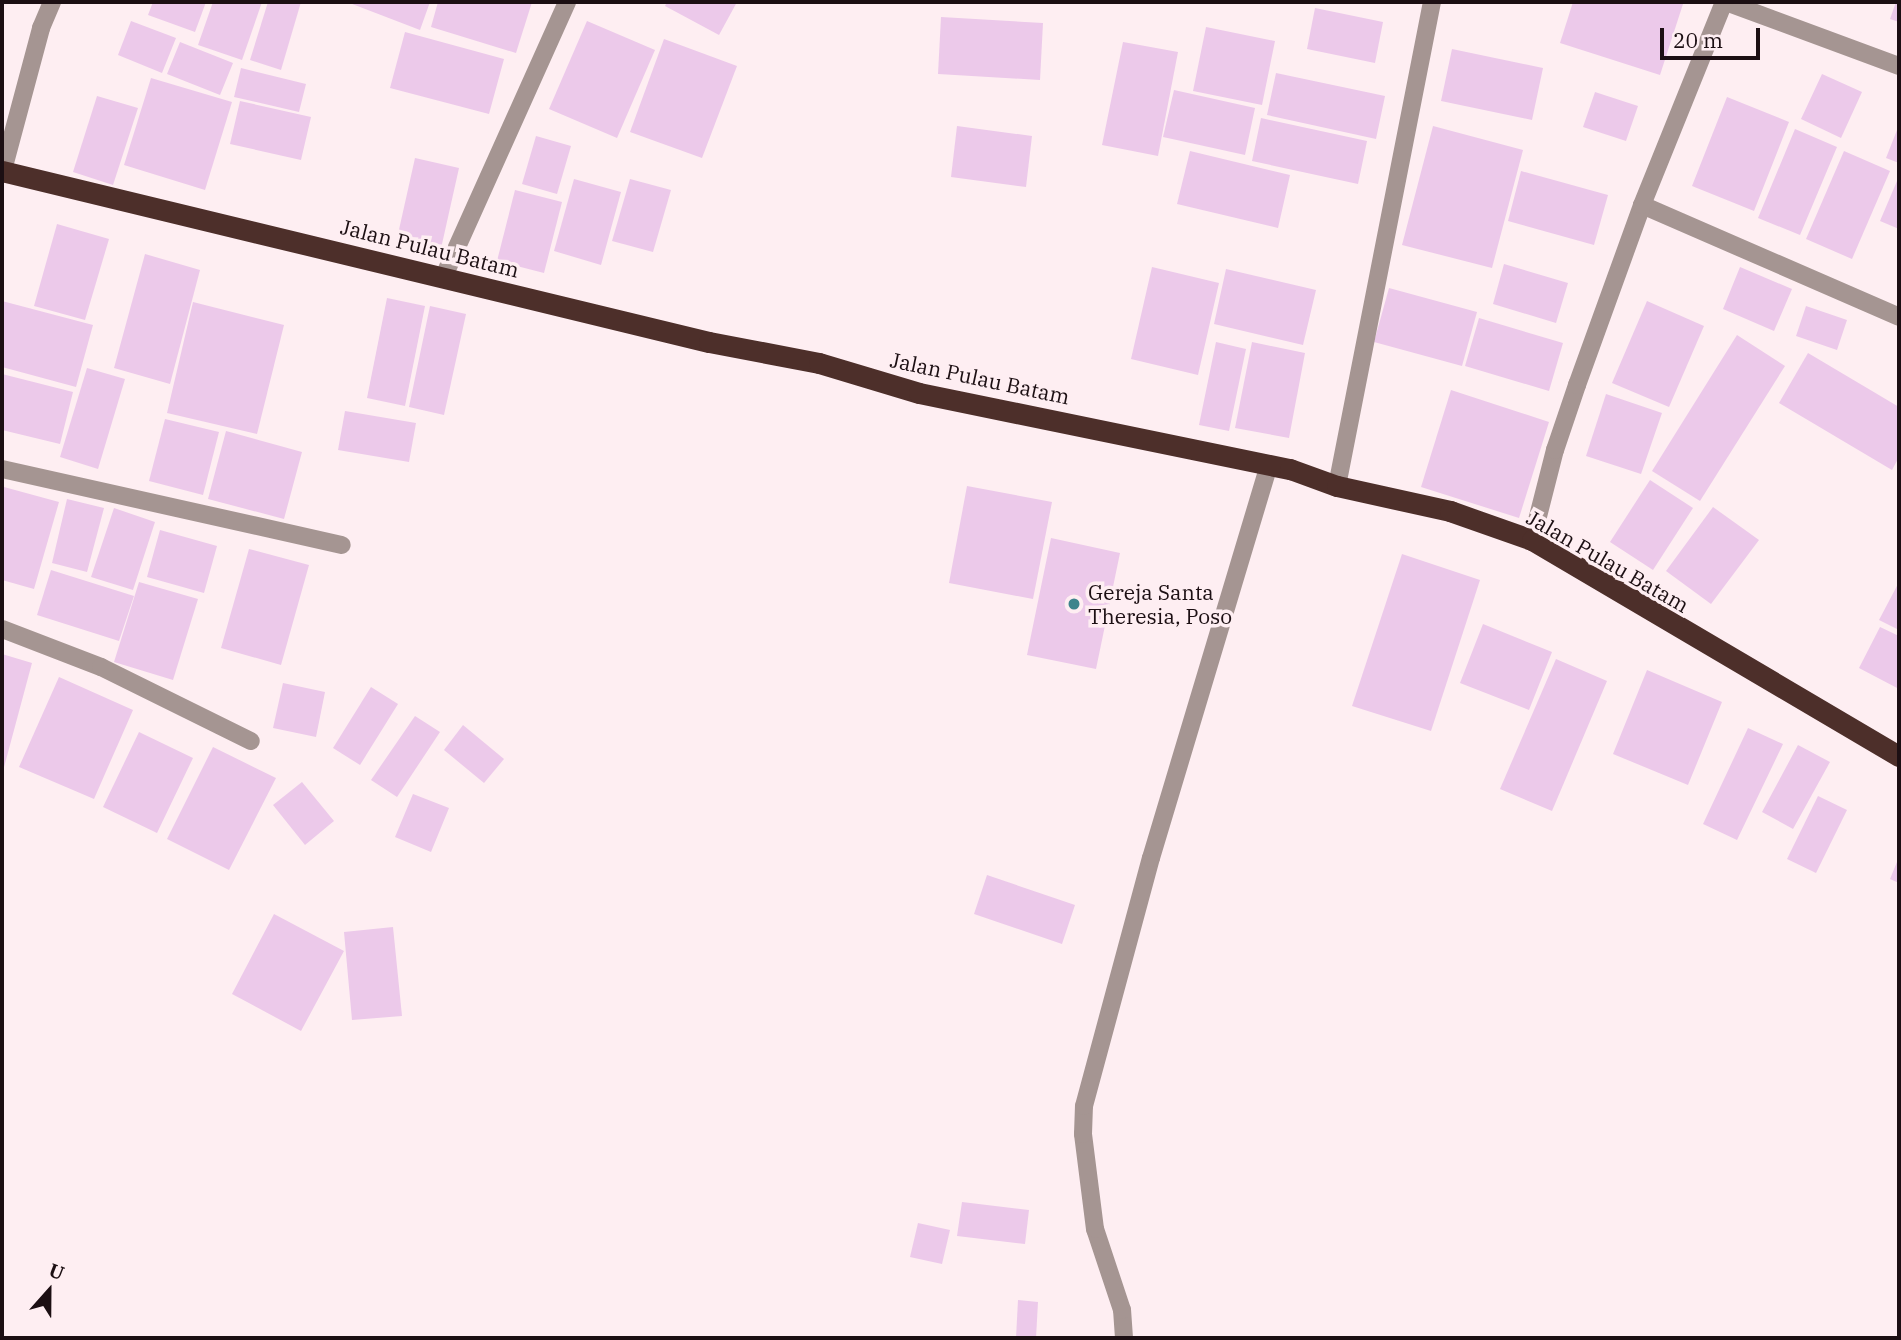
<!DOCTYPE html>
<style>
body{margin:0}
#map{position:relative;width:1901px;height:1340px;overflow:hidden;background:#feeef2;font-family:"IBM Plex Serif",serif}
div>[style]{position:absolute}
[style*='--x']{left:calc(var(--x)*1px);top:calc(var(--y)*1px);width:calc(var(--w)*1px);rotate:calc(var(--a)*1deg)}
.building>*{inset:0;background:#ecc9ea}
.minor>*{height:18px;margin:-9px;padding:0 9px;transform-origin:9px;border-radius:9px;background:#a59592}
.highway>*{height:21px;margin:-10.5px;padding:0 10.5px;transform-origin:10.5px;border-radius:10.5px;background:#4d2f2a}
.dots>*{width:19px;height:19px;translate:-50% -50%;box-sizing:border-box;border:4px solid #feeef2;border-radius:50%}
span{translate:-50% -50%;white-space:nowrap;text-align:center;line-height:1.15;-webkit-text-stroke:7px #feeef2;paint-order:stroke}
.street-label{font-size:21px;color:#1c0f13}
.poi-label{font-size:21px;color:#1c0f13}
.left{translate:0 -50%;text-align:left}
.frame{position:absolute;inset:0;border:4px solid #1c0f13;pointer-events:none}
.north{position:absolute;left:14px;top:1256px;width:70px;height:70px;-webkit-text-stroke:5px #feeef2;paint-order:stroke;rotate:21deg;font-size:19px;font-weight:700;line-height:28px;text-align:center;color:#1c0f13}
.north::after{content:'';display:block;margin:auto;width:24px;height:32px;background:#1c0f13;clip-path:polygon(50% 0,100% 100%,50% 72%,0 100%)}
.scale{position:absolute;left:1660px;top:28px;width:100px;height:32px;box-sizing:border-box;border:4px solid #1c0f13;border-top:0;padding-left:9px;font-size:21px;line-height:24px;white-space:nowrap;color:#1c0f13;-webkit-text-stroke:5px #feeef2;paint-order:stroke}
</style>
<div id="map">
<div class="building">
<div style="clip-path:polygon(153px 2px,206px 2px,195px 32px,148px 15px)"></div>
<div style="clip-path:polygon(213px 2px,262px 2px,242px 60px,198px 45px)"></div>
<div style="clip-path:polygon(268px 2px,301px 2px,281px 70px,250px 60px)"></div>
<div style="clip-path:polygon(347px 2px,430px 2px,420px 30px)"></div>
<div style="clip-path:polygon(438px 2px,532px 2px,516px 53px,431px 27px)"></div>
<div style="clip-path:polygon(667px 2px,737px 2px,719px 35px,665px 6px)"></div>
<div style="clip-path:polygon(1573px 2px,1683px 4px,1660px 75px,1560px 43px)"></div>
<div style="clip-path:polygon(1896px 2px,1899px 2px,1899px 22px,1890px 19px)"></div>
<div style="clip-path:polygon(1315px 8px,1383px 22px,1375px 63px,1307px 49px)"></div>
<div style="clip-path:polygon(941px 17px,1043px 23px,1040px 80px,938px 74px)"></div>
<div style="clip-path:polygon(131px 21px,176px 38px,162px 73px,118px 55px)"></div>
<div style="clip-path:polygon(587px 21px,655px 50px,617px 138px,549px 109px)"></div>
<div style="clip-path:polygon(1206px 27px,1275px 41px,1262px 105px,1193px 91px)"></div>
<div style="clip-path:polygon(405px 32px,504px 59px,489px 114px,390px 88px)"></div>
<div style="clip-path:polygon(664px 39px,737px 66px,702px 158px,630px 132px)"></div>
<div style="clip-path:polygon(180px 42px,233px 63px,220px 95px,167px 74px)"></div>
<div style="clip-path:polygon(1123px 42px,1178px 52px,1158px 156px,1102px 145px)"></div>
<div style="clip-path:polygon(1452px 49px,1543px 68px,1532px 120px,1441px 101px)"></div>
<div style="clip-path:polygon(241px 68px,306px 84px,299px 112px,234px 97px)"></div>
<div style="clip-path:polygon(1276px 73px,1385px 96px,1376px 139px,1267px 115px)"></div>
<div style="clip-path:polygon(1822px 74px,1862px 92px,1841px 138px,1801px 119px)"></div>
<div style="clip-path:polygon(151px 78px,232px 102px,205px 190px,124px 165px)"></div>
<div style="clip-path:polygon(1174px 90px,1255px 108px,1245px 155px,1163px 137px)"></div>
<div style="clip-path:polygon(1595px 92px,1638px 106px,1626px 141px,1583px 127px)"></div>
<div style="clip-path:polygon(97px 96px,138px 108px,113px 185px,73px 172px)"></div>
<div style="clip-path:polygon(1727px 97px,1789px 122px,1754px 211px,1692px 186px)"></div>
<div style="clip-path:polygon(240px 101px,311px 117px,301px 160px,230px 144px)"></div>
<div style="clip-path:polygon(1261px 118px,1367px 141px,1358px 184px,1252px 161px)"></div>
<div style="clip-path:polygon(1899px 125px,1899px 163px,1886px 158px)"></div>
<div style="clip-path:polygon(957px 126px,1032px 136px,1026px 187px,951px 177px)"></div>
<div style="clip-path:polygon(1433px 126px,1523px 150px,1492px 268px,1402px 245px)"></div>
<div style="clip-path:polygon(1795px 129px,1837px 147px,1800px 235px,1758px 218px)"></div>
<div style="clip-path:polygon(536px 136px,571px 146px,557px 194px,522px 184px)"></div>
<div style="clip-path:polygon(1190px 151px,1290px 175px,1278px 228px,1177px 204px)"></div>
<div style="clip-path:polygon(1844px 151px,1890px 171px,1852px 259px,1806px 239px)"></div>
<div style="clip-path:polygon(415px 158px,459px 168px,440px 253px,396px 243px)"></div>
<div style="clip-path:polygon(1521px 171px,1608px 195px,1594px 245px,1508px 221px)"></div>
<div style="clip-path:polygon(574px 179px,621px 192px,601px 265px,554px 251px)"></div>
<div style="clip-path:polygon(630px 179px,671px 190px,653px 252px,612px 241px)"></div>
<div style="clip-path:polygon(1897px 181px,1899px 182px,1899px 229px,1880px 221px)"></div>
<div style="clip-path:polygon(515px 190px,562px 202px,544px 273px,497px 261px)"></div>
<div style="clip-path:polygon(57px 224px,109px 239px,85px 320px,34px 306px)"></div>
<div style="clip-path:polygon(145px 254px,200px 270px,170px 384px,114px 368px)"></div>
<div style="clip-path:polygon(1504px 264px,1568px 283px,1556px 323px,1493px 304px)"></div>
<div style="clip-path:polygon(1152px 267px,1219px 283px,1198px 375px,1131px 359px)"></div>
<div style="clip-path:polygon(1740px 267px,1792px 289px,1774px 331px,1723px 309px)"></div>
<div style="clip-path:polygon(1226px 269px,1316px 290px,1303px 345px,1214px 324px)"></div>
<div style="clip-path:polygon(1389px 288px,1477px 312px,1462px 366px,1374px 342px)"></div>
<div style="clip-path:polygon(387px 298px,425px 306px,405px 406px,367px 398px)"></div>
<div style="clip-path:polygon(2px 301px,93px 325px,76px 387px,2px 367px)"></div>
<div style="clip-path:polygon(1647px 301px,1704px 326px,1669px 407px,1612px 383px)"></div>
<div style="clip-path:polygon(193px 302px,284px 325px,257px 434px,167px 413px)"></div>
<div style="clip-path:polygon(430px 306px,466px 314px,444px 415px,409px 407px)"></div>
<div style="clip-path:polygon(1806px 306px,1847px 320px,1837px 350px,1796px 336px)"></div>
<div style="clip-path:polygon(1479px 318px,1563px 343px,1549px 391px,1465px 366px)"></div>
<div style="clip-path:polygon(1737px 335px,1785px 366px,1700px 501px,1652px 471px)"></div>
<div style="clip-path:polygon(1216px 342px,1246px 349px,1229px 431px,1199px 425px)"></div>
<div style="clip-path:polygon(1252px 342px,1305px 353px,1289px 438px,1235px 428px)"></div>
<div style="clip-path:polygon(1808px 353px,1899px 407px,1899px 457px,1892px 470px,1779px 403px)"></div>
<div style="clip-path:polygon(87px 368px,125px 379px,98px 469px,60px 457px)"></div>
<div style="clip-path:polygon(2px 374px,73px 392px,60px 444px,2px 430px)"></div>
<div style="clip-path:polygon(1451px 390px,1549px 422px,1519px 518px,1421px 487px)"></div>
<div style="clip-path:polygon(1606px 394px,1662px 413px,1641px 474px,1586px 456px)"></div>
<div style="clip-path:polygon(345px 411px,416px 423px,409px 462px,338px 450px)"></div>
<div style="clip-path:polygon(165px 419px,219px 432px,203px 495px,149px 481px)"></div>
<div style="clip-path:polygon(226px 431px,302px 452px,284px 519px,208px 499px)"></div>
<div style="clip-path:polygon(1650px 480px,1693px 508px,1653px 570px,1610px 542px)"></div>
<div style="clip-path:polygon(967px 486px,1052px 502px,1033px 599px,949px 583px)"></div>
<div style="clip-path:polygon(4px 487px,59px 502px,34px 589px,2px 580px)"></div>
<div style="clip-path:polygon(67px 499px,104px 508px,87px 572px,52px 563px)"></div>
<div style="clip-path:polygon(1713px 507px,1759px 540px,1711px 604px,1666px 571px)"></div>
<div style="clip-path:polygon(114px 508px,155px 522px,133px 590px,91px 577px)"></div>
<div style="clip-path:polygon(160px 530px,217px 546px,204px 593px,147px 577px)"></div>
<div style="clip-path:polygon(1051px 538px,1120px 553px,1096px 669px,1027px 655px)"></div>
<div style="clip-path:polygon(249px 549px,309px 565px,281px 665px,221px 648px)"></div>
<div style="clip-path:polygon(1402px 554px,1480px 580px,1431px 731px,1352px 706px)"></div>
<div style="clip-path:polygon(51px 570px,134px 596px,119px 641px,37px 615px)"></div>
<div style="clip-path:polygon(139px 582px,198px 599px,173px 680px,114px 662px)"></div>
<div style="clip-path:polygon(1899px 582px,1899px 630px,1879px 620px)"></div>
<div style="clip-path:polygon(1483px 624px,1552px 652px,1529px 710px,1460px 683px)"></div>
<div style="clip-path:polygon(1880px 627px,1899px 636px,1899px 689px,1859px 668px)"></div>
<div style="clip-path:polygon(2px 654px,32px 663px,3px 771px,2px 771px)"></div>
<div style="clip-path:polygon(1556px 659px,1607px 681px,1552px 811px,1500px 789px)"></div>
<div style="clip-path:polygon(1647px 670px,1722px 702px,1688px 785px,1613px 754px)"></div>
<div style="clip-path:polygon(59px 677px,133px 710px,94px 799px,19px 767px)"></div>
<div style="clip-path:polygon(283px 683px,325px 692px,316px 737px,273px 728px)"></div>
<div style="clip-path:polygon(371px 687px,398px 704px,360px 765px,333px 748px)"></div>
<div style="clip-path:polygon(415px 716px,440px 732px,397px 797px,371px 780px)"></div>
<div style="clip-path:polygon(463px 725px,504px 759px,484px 783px,444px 750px)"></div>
<div style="clip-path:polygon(1748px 728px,1783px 744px,1737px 840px,1703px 824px)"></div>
<div style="clip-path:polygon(139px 732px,193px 758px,157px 833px,103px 807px)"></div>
<div style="clip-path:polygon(1798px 745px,1830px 762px,1793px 829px,1762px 812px)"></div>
<div style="clip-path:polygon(213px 747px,276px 778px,229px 870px,167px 839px)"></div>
<div style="clip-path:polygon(302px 782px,334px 821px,305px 845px,273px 805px)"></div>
<div style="clip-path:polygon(413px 794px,449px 808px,431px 852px,395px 837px)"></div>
<div style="clip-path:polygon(1818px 796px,1847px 810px,1816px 873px,1787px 859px)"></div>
<div style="clip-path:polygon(1899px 857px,1899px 883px,1890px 879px)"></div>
<div style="clip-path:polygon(987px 875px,1075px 905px,1062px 944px,974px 914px)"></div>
<div style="clip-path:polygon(274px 914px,344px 951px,301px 1031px,232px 994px)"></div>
<div style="clip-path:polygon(393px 927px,402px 1016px,352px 1020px,344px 932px)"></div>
<div style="clip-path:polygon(962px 1202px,1029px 1210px,1025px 1244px,957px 1236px)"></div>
<div style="clip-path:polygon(918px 1223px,950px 1230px,942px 1264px,910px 1257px)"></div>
<div style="clip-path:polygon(1018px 1300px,1038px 1302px,1036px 1338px,1016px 1338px)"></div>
</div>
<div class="minor">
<div style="--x:1726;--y:2;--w:184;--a:20.3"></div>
<div style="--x:2;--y:174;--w:151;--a:-75"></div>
<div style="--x:41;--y:28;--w:28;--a:-67"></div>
<div style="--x:1642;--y:205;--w:280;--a:23.5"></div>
<div style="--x:444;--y:276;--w:300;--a:-65.8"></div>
<div style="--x:2;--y:469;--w:348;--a:12.6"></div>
<div style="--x:1337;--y:486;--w:493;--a:-78.9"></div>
<div style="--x:1532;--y:540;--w:93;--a:-75.7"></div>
<div style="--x:1555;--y:450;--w:69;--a:-71.3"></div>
<div style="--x:1577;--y:385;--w:191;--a:-70.1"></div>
<div style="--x:1642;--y:205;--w:219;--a:-68"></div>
<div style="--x:2;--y:629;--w:106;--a:21"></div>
<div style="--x:101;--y:667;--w:167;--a:26.3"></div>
<div style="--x:1124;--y:1338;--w:28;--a:-94"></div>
<div style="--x:1122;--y:1310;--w:85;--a:-108.4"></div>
<div style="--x:1095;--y:1229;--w:96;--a:-97.2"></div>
<div style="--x:1083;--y:1134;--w:28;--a:-88"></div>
<div style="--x:1084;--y:1106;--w:257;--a:-74.9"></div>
<div style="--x:1151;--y:858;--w:410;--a:-73.3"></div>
</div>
<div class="highway">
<div style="--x:2;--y:171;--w:727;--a:13.6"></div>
<div style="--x:709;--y:342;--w:112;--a:10.8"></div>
<div style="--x:819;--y:363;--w:104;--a:16.7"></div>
<div style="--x:919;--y:393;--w:379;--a:11.6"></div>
<div style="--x:1290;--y:469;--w:50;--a:19.9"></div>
<div style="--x:1337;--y:486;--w:116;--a:12.5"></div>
<div style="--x:1450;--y:511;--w:87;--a:19.5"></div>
<div style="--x:1532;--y:540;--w:426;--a:30.5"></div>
</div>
<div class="dots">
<div style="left:1074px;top:604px;background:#3d848c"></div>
</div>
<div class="street-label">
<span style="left:430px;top:248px;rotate:14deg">Jalan Pulau Batam</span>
<span style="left:980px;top:378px;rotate:12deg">Jalan Pulau Batam</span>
<span style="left:1608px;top:561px;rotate:30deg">Jalan Pulau Batam</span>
</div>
<div class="poi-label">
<span class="left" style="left:1088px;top:604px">Gereja Santa<br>Theresia, Poso</span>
</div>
<div class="frame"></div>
<div class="north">U</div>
<div class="scale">20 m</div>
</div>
